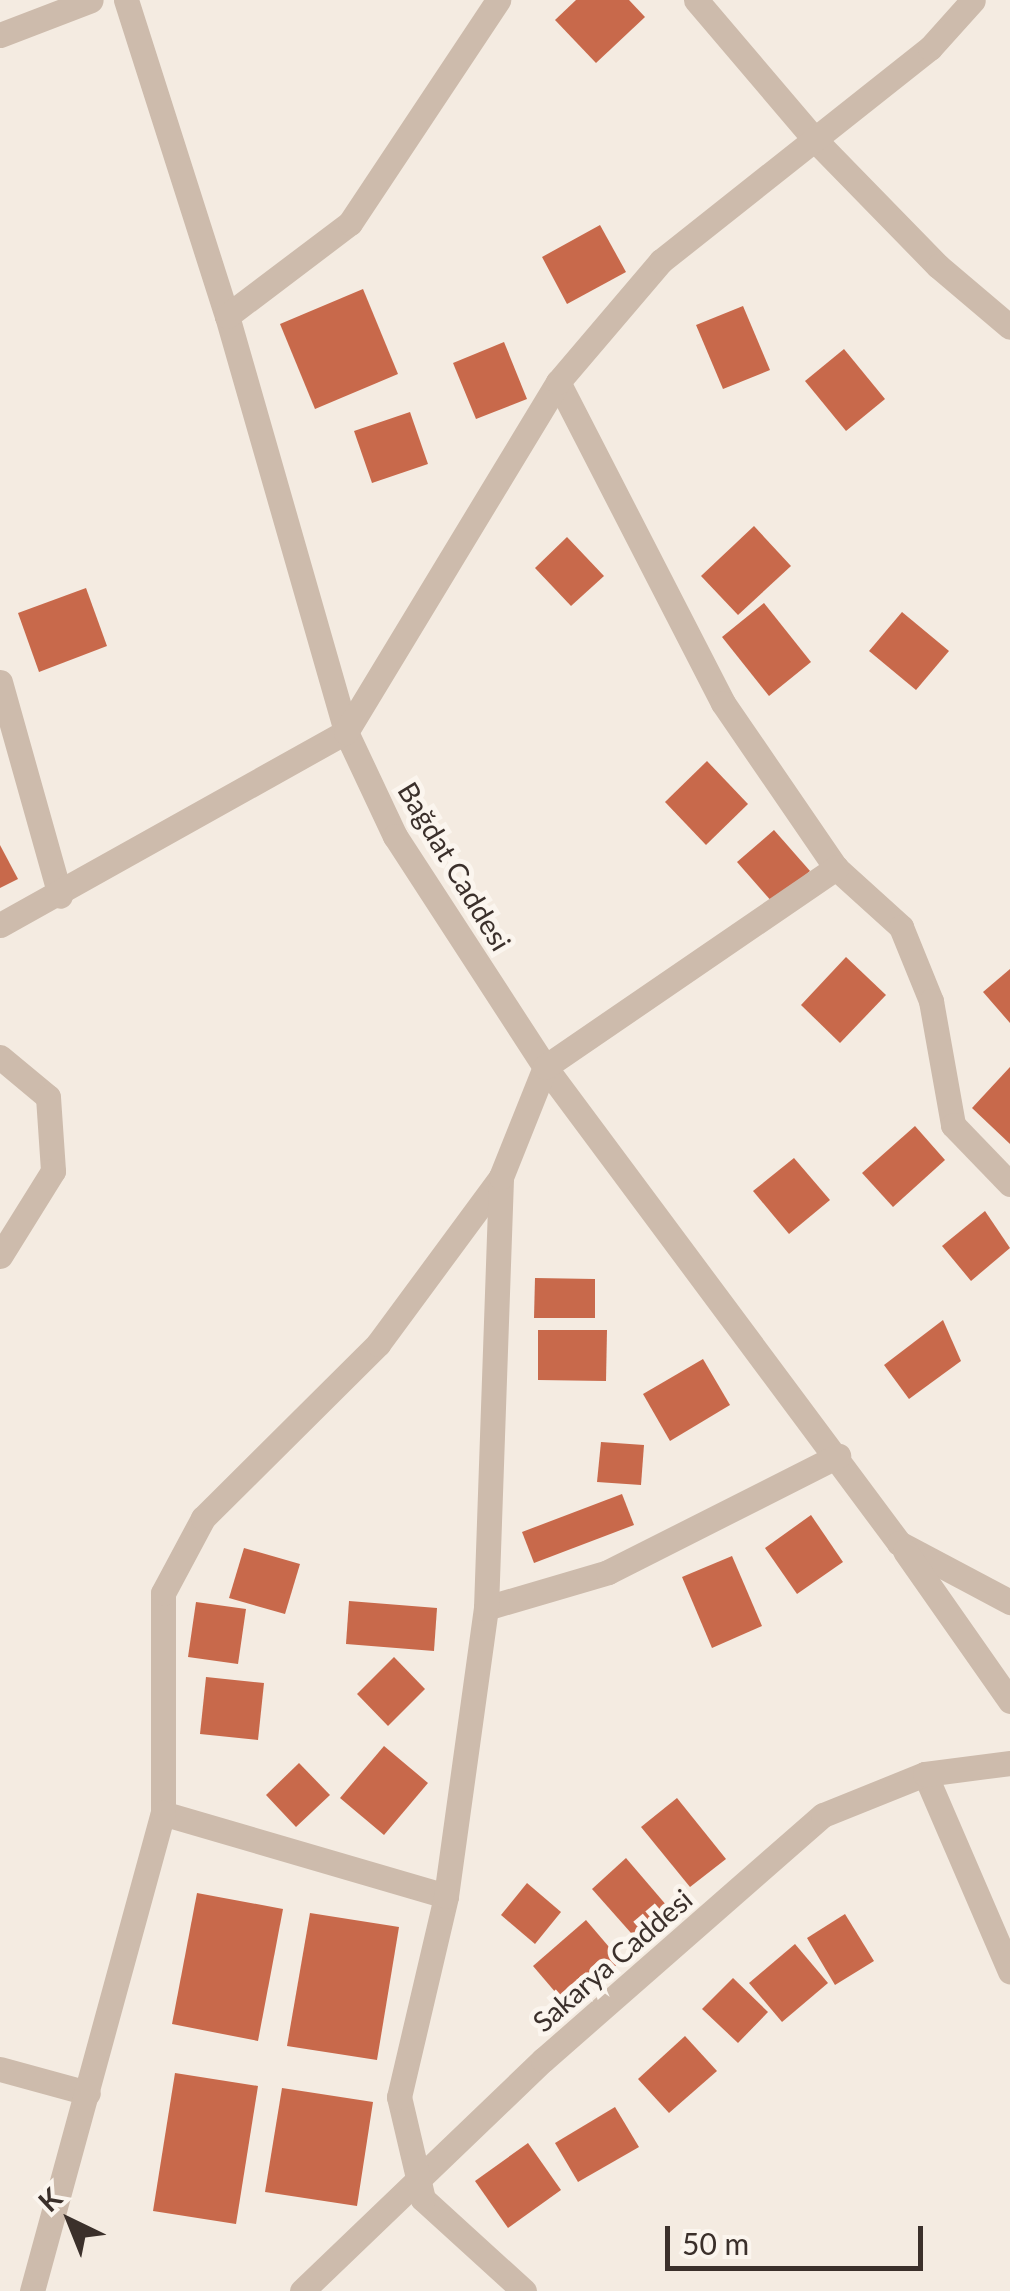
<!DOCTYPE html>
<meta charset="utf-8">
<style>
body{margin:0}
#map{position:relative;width:1010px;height:2291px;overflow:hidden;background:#f4ebe1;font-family:Lato,sans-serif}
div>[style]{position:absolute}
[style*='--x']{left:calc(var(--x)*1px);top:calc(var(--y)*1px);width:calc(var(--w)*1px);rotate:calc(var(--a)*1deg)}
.building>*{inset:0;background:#c8694b}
.minor>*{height:25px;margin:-12.5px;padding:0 12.5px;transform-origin:12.5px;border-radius:12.5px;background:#cdbbac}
span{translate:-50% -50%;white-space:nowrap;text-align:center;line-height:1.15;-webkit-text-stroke:10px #fbf5ee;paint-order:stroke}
.street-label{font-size:28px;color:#3b302b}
.north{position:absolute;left:20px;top:2171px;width:100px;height:100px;-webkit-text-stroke:8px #fbf5ee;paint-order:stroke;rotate:317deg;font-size:28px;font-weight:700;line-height:40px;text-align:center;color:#3b302b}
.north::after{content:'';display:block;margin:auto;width:35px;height:45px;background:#3b302b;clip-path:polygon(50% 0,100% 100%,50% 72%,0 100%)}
.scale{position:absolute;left:665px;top:2226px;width:258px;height:45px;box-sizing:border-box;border:5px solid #3b302b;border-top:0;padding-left:12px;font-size:30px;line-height:35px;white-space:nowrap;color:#3b302b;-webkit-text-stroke:8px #fbf5ee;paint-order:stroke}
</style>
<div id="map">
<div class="building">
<div style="clip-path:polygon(576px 0,629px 0,645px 17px,596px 63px,555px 20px)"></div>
<div style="clip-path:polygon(600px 225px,626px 272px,567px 304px,542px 257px)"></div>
<div style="clip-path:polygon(363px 289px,398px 374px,315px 409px,280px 324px)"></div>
<div style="clip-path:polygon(743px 306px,770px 370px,723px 389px,696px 325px)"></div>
<div style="clip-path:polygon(504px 342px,527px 399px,476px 419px,453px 363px)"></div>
<div style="clip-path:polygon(844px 349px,885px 399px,846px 431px,805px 381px)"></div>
<div style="clip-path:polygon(410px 412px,428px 464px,372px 483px,354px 431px)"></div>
<div style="clip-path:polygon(754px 526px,791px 566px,738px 615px,701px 576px)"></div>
<div style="clip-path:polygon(567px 537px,604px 576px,571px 606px,535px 568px)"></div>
<div style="clip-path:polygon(86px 588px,107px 646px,39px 672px,18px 613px)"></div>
<div style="clip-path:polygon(764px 603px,811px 662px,769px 696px,722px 637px)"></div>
<div style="clip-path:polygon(902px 612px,949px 651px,916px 690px,869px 651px)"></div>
<div style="clip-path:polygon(707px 761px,748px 804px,706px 845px,665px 802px)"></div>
<div style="clip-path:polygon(774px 830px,810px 871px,773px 903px,737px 862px)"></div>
<div style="clip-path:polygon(0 845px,18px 879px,0 888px)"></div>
<div style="clip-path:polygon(846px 957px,886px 995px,840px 1043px,801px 1005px)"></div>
<div style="clip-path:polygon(1010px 969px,1010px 1023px,983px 992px)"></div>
<div style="clip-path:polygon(1010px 1067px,1010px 1144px,972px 1108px)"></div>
<div style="clip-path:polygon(915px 1126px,945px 1160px,893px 1207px,862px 1173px)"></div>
<div style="clip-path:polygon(794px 1158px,830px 1200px,789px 1234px,753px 1191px)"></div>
<div style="clip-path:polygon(985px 1211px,1010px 1248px,971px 1281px,942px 1246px)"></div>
<div style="clip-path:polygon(535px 1278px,595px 1279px,595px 1318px,534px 1318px)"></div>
<div style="clip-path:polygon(943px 1320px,961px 1361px,909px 1399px,884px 1365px)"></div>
<div style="clip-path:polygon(538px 1330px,607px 1330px,606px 1381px,538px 1380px)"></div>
<div style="clip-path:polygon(703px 1359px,730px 1405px,670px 1441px,643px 1394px)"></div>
<div style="clip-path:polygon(601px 1442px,644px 1445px,641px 1485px,597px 1482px)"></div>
<div style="clip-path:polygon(622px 1494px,634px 1525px,534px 1563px,522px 1532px)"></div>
<div style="clip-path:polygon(811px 1515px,843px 1562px,797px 1594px,765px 1548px)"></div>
<div style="clip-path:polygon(244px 1548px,300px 1564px,285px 1614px,229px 1598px)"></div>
<div style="clip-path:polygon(732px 1556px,762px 1626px,712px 1648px,682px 1577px)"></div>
<div style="clip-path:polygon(349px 1601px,437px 1608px,434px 1651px,346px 1644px)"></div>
<div style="clip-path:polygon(196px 1602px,246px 1609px,238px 1664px,188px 1657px)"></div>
<div style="clip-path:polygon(394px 1657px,425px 1689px,388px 1726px,357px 1694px)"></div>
<div style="clip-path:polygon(206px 1677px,264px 1683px,258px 1740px,200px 1734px)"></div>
<div style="clip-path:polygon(384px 1746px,428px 1783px,384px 1835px,340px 1798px)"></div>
<div style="clip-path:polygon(299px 1763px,330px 1795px,296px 1827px,266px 1795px)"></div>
<div style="clip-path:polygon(677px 1798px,726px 1859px,690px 1887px,641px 1827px)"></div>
<div style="clip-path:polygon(626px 1858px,673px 1913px,639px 1942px,592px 1889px)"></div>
<div style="clip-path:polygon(527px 1883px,561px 1912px,535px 1944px,501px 1915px)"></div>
<div style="clip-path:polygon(197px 1893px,283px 1909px,258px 2041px,172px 2024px)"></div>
<div style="clip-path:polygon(310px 1913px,399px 1927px,377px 2060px,287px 2046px)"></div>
<div style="clip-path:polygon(845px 1914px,874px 1961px,835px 1985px,807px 1938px)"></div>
<div style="clip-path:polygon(586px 1920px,621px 1961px,568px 2007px,533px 1966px)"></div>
<div style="clip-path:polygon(795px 1944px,828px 1983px,782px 2022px,749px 1983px)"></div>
<div style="clip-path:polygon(733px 1978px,768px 2012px,738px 2043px,702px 2009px)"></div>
<div style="clip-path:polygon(685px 2036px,717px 2071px,669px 2113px,638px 2079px)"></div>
<div style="clip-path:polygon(175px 2073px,258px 2086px,236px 2224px,153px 2211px)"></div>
<div style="clip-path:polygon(282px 2088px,373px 2102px,357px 2206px,265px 2192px)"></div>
<div style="clip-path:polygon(615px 2107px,639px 2147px,578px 2182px,555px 2143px)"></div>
<div style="clip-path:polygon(528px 2143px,561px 2190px,508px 2228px,475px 2181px)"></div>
</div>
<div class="minor">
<div style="--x:126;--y:0;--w:332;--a:72.3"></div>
<div style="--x:227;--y:316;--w:433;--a:74"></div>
<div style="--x:346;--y:732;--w:115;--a:64.8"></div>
<div style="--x:395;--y:836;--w:275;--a:57"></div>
<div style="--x:545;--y:1067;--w:593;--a:53.36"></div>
<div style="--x:899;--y:1543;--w:126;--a:28"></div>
<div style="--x:696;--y:0;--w:184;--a:49.6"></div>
<div style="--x:815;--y:140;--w:176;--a:45.7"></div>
<div style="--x:938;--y:266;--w:94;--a:40.3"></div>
<div style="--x:0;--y:35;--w:97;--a:-21"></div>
<div style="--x:227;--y:316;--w:154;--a:-37.1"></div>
<div style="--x:350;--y:223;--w:268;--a:-56.4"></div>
<div style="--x:558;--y:382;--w:361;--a:62.8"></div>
<div style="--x:723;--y:703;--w:200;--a:55.6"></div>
<div style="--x:836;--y:868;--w:88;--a:42.2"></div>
<div style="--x:901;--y:927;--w:80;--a:67.9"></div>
<div style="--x:931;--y:1001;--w:126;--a:79.9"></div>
<div style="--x:953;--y:1125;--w:82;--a:46"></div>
<div style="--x:0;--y:682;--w:222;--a:74.3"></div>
<div style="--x:0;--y:925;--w:396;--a:-29.2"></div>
<div style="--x:346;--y:732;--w:409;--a:-58.8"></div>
<div style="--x:558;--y:382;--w:159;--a:-49.6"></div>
<div style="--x:661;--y:261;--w:343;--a:-38.4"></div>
<div style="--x:930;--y:48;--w:64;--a:-48.1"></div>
<div style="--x:0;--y:1057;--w:62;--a:39.8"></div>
<div style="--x:48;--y:1097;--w:74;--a:86.1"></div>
<div style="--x:53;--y:1171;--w:100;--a:121.9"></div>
<div style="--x:905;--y:1551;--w:183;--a:55"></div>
<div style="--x:486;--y:1608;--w:127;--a:-16.4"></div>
<div style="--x:608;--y:1572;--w:258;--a:-26.8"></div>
<div style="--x:925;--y:1774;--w:215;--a:66.7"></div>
<div style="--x:446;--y:1896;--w:295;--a:-163.7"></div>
<div style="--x:163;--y:1813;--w:220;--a:-90"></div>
<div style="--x:163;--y:1593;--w:85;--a:-61.9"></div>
<div style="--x:203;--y:1518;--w:247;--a:-44.8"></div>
<div style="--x:378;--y:1344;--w:207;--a:-53.6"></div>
<div style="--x:0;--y:2069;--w:91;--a:15.3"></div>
<div style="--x:32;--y:2291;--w:496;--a:-74.7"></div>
<div style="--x:302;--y:2291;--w:334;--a:-43.8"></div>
<div style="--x:543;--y:2060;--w:372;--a:-41.2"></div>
<div style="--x:823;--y:1815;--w:110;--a:-21.9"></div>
<div style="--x:925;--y:1774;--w:86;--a:-7.4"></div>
<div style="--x:524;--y:2291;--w:137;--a:-137.7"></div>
<div style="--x:423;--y:2199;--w:105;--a:-103.2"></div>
<div style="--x:399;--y:2097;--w:206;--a:-76.8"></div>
<div style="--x:446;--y:1896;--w:291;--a:-82.1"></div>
<div style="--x:486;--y:1608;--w:431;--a:-88"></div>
<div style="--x:501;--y:1177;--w:118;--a:-68.2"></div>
<div style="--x:545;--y:1067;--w:353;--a:-34.4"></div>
</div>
<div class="street-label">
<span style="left:455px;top:866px;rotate:59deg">Bağdat Caddesi</span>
<span style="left:612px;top:1960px;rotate:-41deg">Sakarya Caddesi</span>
</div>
<div class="north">K</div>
<div class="scale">50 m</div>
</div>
